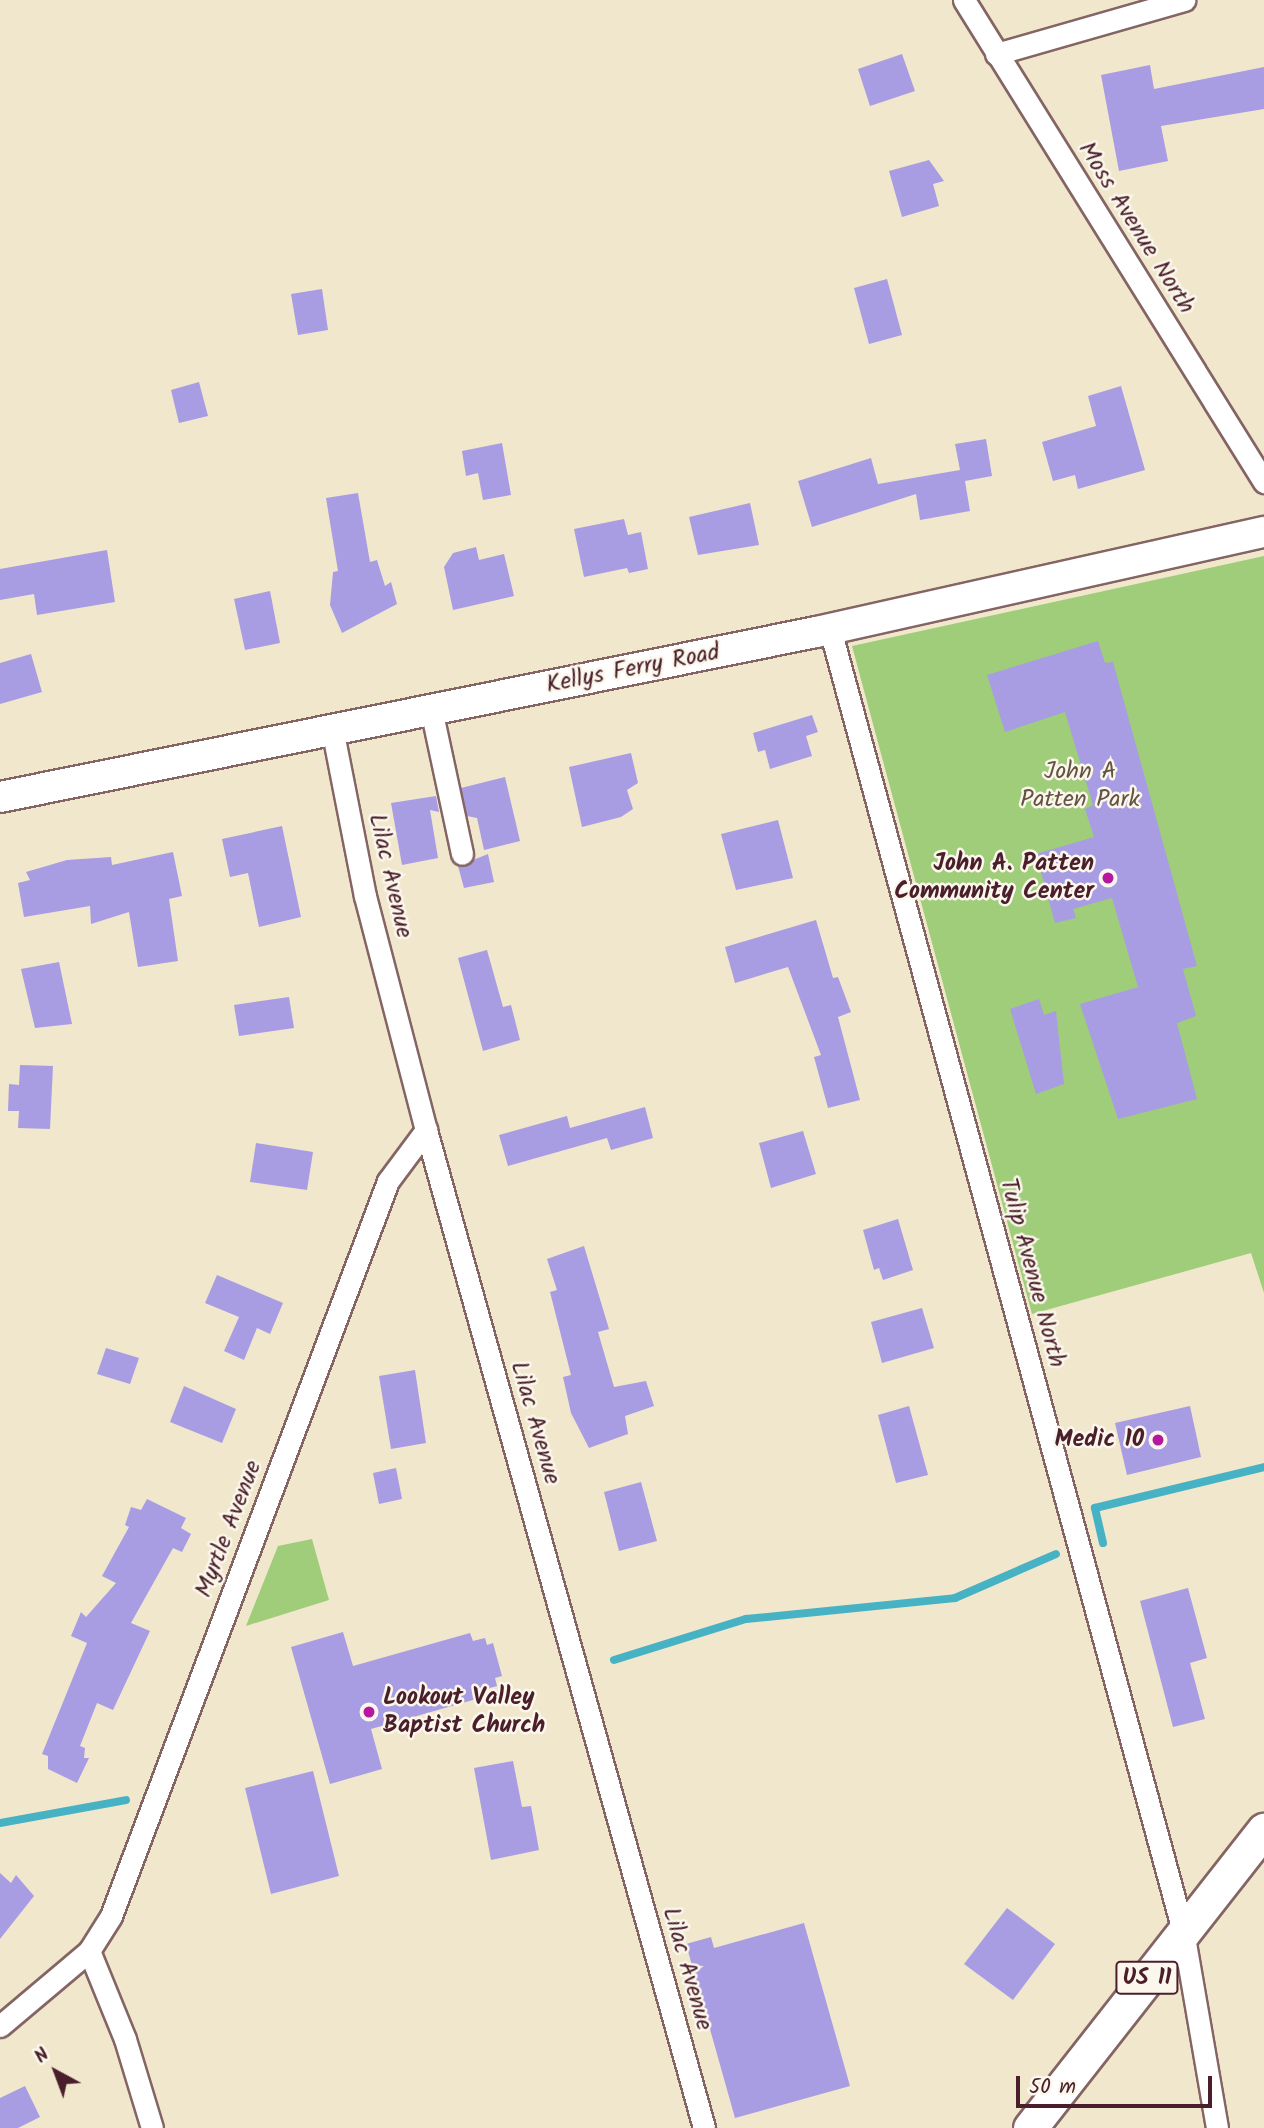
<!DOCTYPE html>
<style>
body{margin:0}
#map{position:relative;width:1264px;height:2128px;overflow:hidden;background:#f1e7cd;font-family:Kalam,sans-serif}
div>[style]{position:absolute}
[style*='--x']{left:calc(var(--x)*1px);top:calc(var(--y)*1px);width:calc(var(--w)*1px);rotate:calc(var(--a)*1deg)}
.green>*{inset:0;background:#a0cd7a}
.stream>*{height:8px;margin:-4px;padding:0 4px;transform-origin:4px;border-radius:4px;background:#46b2c3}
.building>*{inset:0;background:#a89ce3}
.roads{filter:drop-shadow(2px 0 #846564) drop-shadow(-2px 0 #846564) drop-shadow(0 2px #846564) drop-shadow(0 -2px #846564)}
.street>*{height:21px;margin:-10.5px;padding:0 10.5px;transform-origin:10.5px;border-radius:10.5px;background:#fff}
.secondary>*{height:30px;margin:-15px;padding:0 15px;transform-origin:15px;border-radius:15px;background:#fff}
.primary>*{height:33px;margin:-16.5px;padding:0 16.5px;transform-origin:16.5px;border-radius:16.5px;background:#fff}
.dots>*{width:19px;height:19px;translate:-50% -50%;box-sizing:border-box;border:4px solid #fbf7ec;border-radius:50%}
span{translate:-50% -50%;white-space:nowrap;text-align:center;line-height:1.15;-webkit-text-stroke:5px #fbf7ec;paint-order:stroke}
.shield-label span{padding:2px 5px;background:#fbf7ec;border:2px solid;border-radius:5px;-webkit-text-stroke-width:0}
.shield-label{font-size:23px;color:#4a1f2b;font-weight:700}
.street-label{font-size:24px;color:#4a1f2b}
.park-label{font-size:24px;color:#645343}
.poi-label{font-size:24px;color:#4a1f2b;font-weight:700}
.right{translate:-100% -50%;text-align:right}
.left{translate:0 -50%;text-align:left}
.north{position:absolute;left:21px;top:2037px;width:70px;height:70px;-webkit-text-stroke:5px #fbf7ec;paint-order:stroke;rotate:319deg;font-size:19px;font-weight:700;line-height:28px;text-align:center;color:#4a1f2b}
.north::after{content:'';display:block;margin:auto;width:24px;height:32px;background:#4a1f2b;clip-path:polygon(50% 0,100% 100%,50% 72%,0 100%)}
.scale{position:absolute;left:1016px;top:2076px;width:196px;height:32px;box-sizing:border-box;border:4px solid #4a1f2b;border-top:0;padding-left:9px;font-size:21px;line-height:24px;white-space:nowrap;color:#4a1f2b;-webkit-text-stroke:5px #fbf7ec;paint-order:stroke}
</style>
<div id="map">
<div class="green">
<div style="clip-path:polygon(1264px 556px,1264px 1293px,1251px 1253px,1032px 1314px,852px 646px)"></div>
<div style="clip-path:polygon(312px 1539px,329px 1600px,246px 1626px,278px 1546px)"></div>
</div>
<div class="stream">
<div style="--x:1103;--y:1543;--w:36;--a:-103"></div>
<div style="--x:1095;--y:1508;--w:174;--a:-13.6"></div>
<div style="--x:614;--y:1660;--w:138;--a:-17.3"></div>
<div style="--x:746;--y:1619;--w:210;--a:-5.7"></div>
<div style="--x:955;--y:1598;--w:110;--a:-23.5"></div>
<div style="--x:0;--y:1823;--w:128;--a:-10.3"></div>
</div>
<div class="building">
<div style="clip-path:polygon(902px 54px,915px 91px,870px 106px,858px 69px)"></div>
<div style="clip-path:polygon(1150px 65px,1154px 89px,1264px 67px,1264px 109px,1161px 126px,1168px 161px,1119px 171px,1101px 75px)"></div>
<div style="clip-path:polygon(929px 160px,944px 181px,933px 184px,939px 206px,902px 217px,889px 171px)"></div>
<div style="clip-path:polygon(887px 279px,902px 335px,869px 344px,854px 288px)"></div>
<div style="clip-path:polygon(322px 289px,328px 330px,298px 335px,291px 294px)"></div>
<div style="clip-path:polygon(199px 382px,208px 416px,179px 423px,171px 390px)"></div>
<div style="clip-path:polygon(1121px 386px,1145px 470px,1078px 489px,1075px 475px,1053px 481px,1042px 442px,1096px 426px,1088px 396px)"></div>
<div style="clip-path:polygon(986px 439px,992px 476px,965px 481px,970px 511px,920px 520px,916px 494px,812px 527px,798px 481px,871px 458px,878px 484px,960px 470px,955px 444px)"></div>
<div style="clip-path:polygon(502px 443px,511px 495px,483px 500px,478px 473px,466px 476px,462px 451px)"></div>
<div style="clip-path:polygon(358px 493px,370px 562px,377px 560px,385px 586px,391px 582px,397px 604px,342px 633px,330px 605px,333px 572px,338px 571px,326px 498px)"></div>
<div style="clip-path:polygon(750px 503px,759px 545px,698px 555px,689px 517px)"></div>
<div style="clip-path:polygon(624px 519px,628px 535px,641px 532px,648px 569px,629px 573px,627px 568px,584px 577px,574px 529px)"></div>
<div style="clip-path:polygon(476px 547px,479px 560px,504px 554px,514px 596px,453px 610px,444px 567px,453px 553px)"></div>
<div style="clip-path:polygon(107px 550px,115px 602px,37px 615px,34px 594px,0 600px,0 569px)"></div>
<div style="clip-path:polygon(270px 591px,280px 643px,245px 650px,234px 599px)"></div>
<div style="clip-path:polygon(1098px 641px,1105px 663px,1113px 662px,1197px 966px,1183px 969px,1196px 1016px,1177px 1023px,1197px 1099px,1118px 1119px,1080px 1004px,1138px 987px,1112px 898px,1073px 909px,1076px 918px,1055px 923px,1036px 854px,1094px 837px,1085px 809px,1093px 805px,1065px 712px,1005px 732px,987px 675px)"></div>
<div style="clip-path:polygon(31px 654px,42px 692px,0 704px,0 663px)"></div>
<div style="clip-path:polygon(812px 715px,818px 732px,806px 736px,812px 756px,770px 769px,765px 750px,758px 752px,753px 733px)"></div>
<div style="clip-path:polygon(631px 753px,638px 783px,627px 790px,633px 809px,621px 817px,582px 827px,569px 767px)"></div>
<div style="clip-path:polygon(505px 777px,520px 841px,484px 850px,477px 818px,467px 816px,461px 788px)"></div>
<div style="clip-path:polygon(436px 796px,439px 812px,430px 810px,438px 858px,402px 865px,391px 803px)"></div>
<div style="clip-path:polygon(778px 820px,793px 878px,736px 890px,721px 834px)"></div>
<div style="clip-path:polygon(282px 826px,301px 917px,259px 927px,248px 873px,230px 877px,222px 839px)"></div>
<div style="clip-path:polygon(173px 852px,182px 896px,169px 899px,178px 961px,138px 967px,129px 912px,91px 924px,90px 906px,24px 917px,18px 883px,30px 880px,26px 872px,67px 860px,111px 857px,112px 865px)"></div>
<div style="clip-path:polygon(488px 854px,494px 882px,464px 888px,458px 866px)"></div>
<div style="clip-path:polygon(816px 920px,833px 978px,838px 977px,851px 1012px,838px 1017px,860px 1100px,828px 1108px,814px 1057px,821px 1055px,788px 967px,735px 983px,725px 947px)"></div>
<div style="clip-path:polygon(487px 950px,503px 1007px,511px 1005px,520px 1040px,483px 1051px,458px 958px)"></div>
<div style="clip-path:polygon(59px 962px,72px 1024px,35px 1028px,21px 969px)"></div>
<div style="clip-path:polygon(289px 997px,294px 1028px,239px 1036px,234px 1005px)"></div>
<div style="clip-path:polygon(1039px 999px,1044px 1015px,1056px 1011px,1064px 1084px,1036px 1094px,1010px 1009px)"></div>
<div style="clip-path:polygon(20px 1065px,53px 1066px,50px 1129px,18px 1128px,19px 1111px,8px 1111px,9px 1084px,19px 1085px)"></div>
<div style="clip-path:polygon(645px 1107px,653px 1138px,611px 1150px,607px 1138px,508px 1166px,499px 1135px,567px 1116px,570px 1128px)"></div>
<div style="clip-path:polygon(803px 1131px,816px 1174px,771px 1188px,759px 1143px)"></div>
<div style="clip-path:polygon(256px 1143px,313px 1152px,307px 1190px,250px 1182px)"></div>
<div style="clip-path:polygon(898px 1219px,913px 1270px,883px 1280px,879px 1268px,874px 1270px,863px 1230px)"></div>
<div style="clip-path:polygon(584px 1246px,609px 1329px,598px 1332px,614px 1387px,646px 1381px,654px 1406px,625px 1416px,628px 1434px,589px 1448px,571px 1413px,563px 1377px,571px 1375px,550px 1292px,557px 1290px,547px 1259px)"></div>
<div style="clip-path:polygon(217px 1275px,283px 1303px,270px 1334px,257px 1328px,244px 1360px,224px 1351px,239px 1317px,205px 1303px)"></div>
<div style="clip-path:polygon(922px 1308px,934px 1348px,882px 1363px,871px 1322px)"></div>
<div style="clip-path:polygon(106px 1348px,139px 1358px,130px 1384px,97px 1374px)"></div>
<div style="clip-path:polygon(415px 1370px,426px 1443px,391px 1449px,379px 1376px)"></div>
<div style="clip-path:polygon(184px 1386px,236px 1409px,222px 1443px,170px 1422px)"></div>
<div style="clip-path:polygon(909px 1406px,928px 1475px,896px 1483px,878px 1415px)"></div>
<div style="clip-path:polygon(1190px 1406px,1201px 1457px,1127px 1475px,1115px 1423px)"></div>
<div style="clip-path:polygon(396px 1468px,402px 1499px,379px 1504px,373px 1473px)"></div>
<div style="clip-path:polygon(641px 1482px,657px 1541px,619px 1551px,604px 1492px)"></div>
<div style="clip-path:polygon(147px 1499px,186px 1518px,181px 1528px,191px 1534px,182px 1552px,173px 1548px,131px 1623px,150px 1631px,113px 1710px,97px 1703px,80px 1746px,85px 1748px,84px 1758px,89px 1758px,77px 1783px,48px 1769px,48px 1756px,42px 1754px,87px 1643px,71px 1636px,81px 1612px,86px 1617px,116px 1583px,102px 1576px,129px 1527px,125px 1525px,131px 1507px,141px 1510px)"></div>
<div style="clip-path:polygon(1188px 1588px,1207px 1658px,1190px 1663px,1205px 1719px,1173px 1727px,1140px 1601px)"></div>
<div style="clip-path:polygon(343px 1632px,353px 1666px,470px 1633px,473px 1641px,485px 1638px,487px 1645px,493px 1643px,502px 1676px,495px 1678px,497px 1686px,486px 1689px,487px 1696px,371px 1729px,382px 1769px,330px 1784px,291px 1647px)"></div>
<div style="clip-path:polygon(513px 1761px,522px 1807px,531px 1806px,539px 1850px,491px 1860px,474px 1768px)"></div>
<div style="clip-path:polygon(313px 1771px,339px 1876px,271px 1894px,245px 1788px)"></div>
<div style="clip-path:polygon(0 1873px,11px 1883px,16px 1875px,34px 1896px,0 1939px)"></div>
<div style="clip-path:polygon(1007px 1908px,1055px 1944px,1013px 2000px,964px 1964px)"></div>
<div style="clip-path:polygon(804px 1923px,850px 2086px,735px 2118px,686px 1944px,711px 1937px,714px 1948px)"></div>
<div style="clip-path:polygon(25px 2086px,40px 2117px,18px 2128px,0 2128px,0 2098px)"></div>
</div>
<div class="roads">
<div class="street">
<div style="--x:964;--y:0;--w:568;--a:58.1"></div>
<div style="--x:996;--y:54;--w:196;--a:-16"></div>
<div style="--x:830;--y:629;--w:1349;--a:74.83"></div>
<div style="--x:1183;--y:1931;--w:200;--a:80.2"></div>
<div style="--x:431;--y:709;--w:148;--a:77.9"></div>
<div style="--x:332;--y:728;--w:171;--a:78.9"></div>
<div style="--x:365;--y:896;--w:242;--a:75.4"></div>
<div style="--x:426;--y:1130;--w:1036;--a:74.43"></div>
<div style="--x:0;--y:2026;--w:116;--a:-40.1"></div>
<div style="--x:152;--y:2128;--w:93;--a:-106.9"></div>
<div style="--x:125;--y:2039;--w:95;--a:-112.2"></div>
<div style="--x:89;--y:1951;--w:41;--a:-57.8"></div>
<div style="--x:111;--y:1916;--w:785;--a:-69.35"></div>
<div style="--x:388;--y:1181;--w:64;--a:-53.3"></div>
</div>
<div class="secondary">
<div style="--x:0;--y:797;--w:833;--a:-11.43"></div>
<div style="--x:816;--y:632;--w:459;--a:-12.6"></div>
</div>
<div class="primary">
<div style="--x:1030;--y:2128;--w:379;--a:-51.9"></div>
</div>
</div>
<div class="dots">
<div style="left:1108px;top:878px;background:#b5179e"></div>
<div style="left:1158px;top:1440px;background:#b5179e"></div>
<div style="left:369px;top:1712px;background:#b5179e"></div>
</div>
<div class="shield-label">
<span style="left:1147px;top:1978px">US 11</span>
</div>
<div class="street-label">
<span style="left:1136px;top:228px;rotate:58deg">Moss Avenue North</span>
<span style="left:633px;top:669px;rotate:-11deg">Kellys Ferry Road</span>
<span style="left:390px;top:876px;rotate:77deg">Lilac Avenue</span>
<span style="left:1032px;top:1273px;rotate:75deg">Tulip Avenue North</span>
<span style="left:535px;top:1423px;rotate:74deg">Lilac Avenue</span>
<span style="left:229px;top:1529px;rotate:-69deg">Myrtle Avenue</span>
<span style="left:687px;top:1969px;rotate:74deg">Lilac Avenue</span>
</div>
<div class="park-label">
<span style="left:1080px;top:786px">John A<br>Patten Park</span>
</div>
<div class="poi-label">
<span class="right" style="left:1094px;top:878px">John A. Patten<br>Community Center</span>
<span class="right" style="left:1144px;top:1440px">Medic 10</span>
<span class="left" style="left:383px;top:1712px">Lookout Valley<br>Baptist Church</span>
</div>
<div class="north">N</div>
<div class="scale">50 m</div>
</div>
